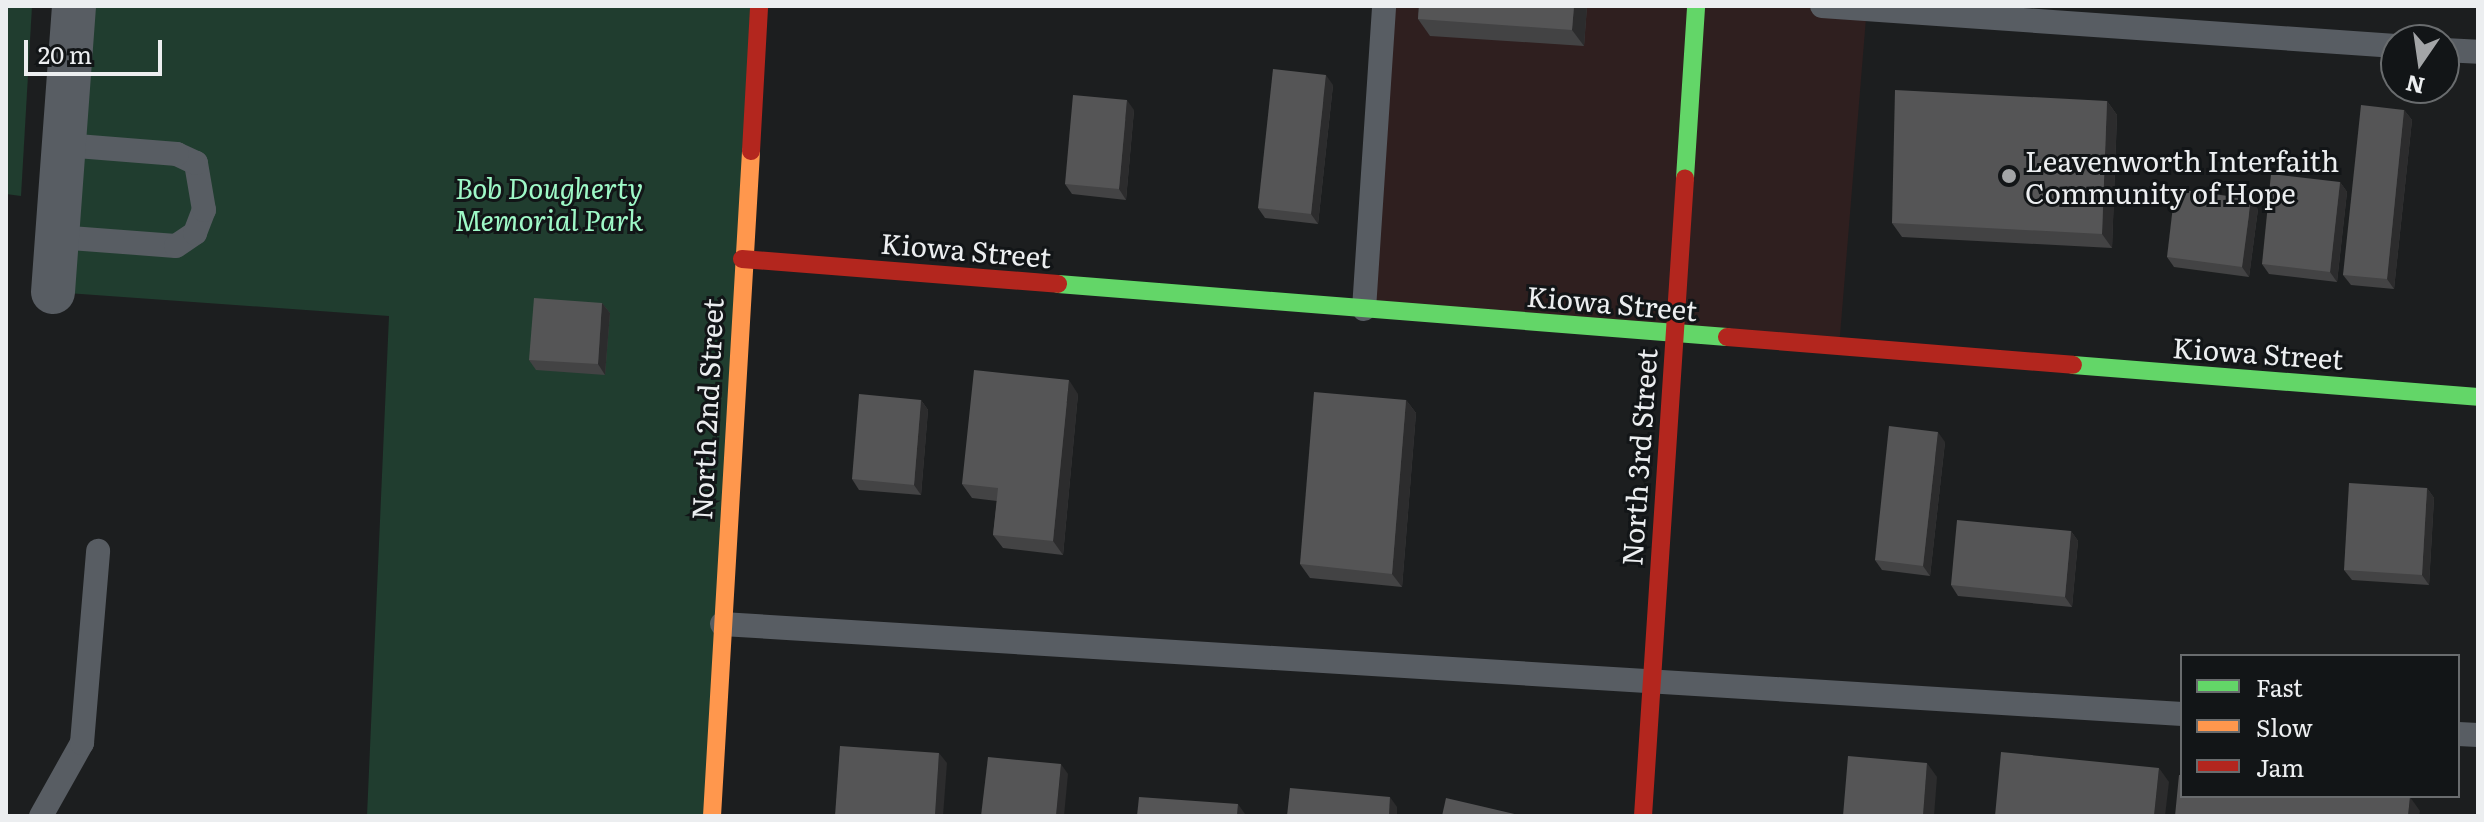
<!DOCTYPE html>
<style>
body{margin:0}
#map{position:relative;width:2484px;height:822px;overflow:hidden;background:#1c1e1f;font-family:Literata,serif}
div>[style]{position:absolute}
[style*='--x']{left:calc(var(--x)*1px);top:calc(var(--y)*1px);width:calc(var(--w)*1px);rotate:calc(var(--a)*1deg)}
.commercial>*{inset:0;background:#2f1f1f}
.green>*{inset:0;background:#203d2f}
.lane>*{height:24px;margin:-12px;padding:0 12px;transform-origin:12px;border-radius:12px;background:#585d63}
.street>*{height:44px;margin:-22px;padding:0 22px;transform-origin:22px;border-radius:22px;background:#585d63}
.fast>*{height:18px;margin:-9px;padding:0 9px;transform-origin:9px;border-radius:9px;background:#63d668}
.slow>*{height:18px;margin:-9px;padding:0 9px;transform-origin:9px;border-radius:9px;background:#ff974d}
.jam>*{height:18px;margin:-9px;padding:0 9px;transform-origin:9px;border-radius:9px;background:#b3261e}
.wall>*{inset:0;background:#434344}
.shaded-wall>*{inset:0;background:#2c2c2d}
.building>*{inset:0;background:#555556}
.dots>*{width:22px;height:22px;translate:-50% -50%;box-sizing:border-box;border:4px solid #121517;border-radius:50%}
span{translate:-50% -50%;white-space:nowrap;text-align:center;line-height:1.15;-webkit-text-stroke:6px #121517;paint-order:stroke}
.poi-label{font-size:28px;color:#eceef0}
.left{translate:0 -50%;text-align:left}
.park-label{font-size:28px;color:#9ef9c7;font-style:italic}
.street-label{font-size:28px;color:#eceef0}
.frame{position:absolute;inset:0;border:8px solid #eceef0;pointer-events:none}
.legend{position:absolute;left:2180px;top:654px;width:280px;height:144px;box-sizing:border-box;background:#121517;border:2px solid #696c6e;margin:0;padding:10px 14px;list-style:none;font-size:24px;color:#eceef0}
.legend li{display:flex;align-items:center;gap:16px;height:40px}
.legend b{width:40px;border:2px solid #696c6e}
.north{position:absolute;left:2380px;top:24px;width:80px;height:80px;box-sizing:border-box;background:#121517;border:2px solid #696c6e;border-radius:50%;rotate:193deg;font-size:22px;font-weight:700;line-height:32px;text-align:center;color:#eceef0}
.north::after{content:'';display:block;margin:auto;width:28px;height:36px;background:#a3a5a7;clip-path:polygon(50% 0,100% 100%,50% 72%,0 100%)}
.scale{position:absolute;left:24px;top:40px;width:138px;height:36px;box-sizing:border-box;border:4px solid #eceef0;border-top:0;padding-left:10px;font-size:24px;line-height:28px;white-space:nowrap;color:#eceef0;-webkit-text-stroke:6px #121517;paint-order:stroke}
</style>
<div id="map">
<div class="commercial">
<div style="clip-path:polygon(1384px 6px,1867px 6px,1839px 348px,1364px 309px)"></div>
</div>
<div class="green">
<div style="clip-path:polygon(6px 6px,32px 6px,21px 196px,6px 194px)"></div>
<div style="clip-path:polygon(74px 6px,759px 6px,712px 816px,367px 816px,389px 316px,53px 292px)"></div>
</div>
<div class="lane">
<div style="--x:1822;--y:6;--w:575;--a:3.99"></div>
<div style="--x:2444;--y:50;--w:34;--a:3"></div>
<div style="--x:57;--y:237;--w:119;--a:4.3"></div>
<div style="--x:176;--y:246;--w:23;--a:-34"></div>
<div style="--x:195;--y:233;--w:25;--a:-69"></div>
<div style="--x:204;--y:210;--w:48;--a:-99.7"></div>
<div style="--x:196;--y:163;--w:21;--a:-155"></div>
<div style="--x:177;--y:154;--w:113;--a:-175.4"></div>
<div style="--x:1364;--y:309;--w:304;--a:-86.2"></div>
<div style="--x:722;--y:624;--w:1463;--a:3.53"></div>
<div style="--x:2458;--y:734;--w:20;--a:3"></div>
<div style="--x:41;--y:816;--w:84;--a:-60.7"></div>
<div style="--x:82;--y:743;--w:193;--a:-85.2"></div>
</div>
<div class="street">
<div style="--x:53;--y:292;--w:287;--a:-85.8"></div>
</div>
<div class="fast">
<div style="--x:1685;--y:178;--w:172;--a:-86.3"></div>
<div style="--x:1058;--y:284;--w:671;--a:4.53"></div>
<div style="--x:2073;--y:365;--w:406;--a:4.5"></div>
</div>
<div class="slow">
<div style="--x:712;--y:816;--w:666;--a:-86.64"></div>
</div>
<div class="jam">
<div style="--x:751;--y:151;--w:145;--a:-86.8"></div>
<div style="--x:742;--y:259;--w:317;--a:4.5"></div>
<div style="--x:1727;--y:337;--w:347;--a:4.6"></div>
<div style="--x:1643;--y:816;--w:639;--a:-86.23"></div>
</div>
<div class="wall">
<div style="clip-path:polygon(1419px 6px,1587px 6px,1584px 46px,1430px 36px,1418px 19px)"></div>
<div style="clip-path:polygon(1333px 85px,1318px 224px,1265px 218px,1258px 208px)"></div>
<div style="clip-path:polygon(2107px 101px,2117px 115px,2112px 248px,1902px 237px,1892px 223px)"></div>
<div style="clip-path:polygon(1134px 110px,1126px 200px,1072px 194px,1065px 184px)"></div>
<div style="clip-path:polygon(2404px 110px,2412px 120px,2394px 289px,2351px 285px,2343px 275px)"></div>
<div style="clip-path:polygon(2340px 182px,2347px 192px,2337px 282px,2269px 274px,2262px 264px)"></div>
<div style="clip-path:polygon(2258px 209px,2249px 277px,2174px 267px,2167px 257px)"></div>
<div style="clip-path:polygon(602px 303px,610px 313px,605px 375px,536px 370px,529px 360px)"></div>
<div style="clip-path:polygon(1078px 394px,1063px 555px,1003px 548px,993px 535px,997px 501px,972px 498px,962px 484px)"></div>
<div style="clip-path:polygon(921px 400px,928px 410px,921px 495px,859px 490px,852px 479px)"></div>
<div style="clip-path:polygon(1406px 400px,1416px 413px,1402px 587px,1310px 578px,1300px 564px)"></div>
<div style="clip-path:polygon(1945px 442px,1930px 576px,1882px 570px,1875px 560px)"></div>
<div style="clip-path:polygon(2427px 488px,2434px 498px,2429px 585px,2352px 580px,2344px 570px)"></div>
<div style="clip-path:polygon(2071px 531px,2078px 541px,2072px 607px,1958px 596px,1951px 585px)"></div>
</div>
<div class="shaded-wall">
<div style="clip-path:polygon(1574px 6px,1587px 6px,1584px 46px,1572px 30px)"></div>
<div style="clip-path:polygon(1326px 75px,1333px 85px,1318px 224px,1311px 214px)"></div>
<div style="clip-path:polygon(1127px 100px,1134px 110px,1126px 200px,1119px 189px)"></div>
<div style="clip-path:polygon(2107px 101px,2117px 115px,2112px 248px,2102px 234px)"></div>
<div style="clip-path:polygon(2404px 110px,2412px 120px,2394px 289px,2387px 279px)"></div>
<div style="clip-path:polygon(2340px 182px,2347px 192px,2337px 282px,2330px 272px)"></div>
<div style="clip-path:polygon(2251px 199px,2258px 209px,2249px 277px,2242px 267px)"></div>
<div style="clip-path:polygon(602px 303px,610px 313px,605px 375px,598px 364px)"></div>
<div style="clip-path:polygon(1069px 380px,1078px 394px,1063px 555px,1053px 541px)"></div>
<div style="clip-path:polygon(921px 400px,928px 410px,921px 495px,914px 485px)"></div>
<div style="clip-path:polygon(1406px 400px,1416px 413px,1402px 587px,1392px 574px)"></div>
<div style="clip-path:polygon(1938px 432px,1945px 442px,1930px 576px,1923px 566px)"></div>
<div style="clip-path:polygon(2427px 488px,2434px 498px,2429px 585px,2422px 575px)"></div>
<div style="clip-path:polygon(2071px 531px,2078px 541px,2072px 607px,2065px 597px)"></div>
<div style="clip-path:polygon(939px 753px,947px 763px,943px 816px,935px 816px)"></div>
<div style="clip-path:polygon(1927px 763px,1937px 777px,1934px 816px,1923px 816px)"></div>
<div style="clip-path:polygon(1061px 764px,1068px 774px,1064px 816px,1056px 816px)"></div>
<div style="clip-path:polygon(2159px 768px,2169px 782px,2165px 816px,2154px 816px)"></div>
<div style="clip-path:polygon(1390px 797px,1397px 807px,1397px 816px,1389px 816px)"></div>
<div style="clip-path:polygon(2410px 797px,2420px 811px,2419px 816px,2408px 816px)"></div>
<div style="clip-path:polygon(1238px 804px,1245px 814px,1245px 816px,1237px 816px)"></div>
</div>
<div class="building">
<div style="clip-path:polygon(1419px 6px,1574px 6px,1572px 30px,1418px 19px)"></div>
<div style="clip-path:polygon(1273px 69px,1326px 75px,1311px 214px,1258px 208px)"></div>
<div style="clip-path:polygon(1895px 90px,2107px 101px,2102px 234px,1892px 223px)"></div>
<div style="clip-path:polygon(1073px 95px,1127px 100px,1119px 189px,1065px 184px)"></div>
<div style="clip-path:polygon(2361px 105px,2404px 110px,2387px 279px,2343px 275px)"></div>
<div style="clip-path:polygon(2271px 174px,2340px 182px,2330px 272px,2262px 264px)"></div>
<div style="clip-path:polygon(2175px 189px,2251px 199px,2242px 267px,2167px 257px)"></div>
<div style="clip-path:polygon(534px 298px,602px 303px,598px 364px,529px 360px)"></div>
<div style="clip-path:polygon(974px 370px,1069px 380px,1053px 541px,993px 535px,998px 488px,962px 484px)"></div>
<div style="clip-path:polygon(1314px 392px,1406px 400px,1392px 574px,1300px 564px)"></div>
<div style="clip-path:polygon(859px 394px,921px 400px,914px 485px,852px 479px)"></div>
<div style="clip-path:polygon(1889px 426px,1938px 432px,1923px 566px,1875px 560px)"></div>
<div style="clip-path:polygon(2349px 483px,2427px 488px,2422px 575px,2344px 570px)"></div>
<div style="clip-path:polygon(1957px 520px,2071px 531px,2065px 597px,1951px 585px)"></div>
<div style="clip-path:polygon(840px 746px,939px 753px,935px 816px,835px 816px)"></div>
<div style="clip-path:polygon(2001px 752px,2159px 768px,2154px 816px,1995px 816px)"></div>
<div style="clip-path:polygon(1848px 756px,1927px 763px,1923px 816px,1843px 816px)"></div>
<div style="clip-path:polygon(988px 757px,1061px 764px,1056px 816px,981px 816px)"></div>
<div style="clip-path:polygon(2179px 775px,2182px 775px,2182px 796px,2402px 796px,2410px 797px,2408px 816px,2175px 816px)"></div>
<div style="clip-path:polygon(1290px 788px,1390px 797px,1389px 816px,1287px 816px)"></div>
<div style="clip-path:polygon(1139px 797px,1238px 804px,1237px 816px,1137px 816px)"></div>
<div style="clip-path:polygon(1446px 798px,1523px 816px,1442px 816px)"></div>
</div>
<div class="dots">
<div style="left:2009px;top:176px;background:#a3a5a7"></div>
</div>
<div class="poi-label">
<span class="left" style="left:2025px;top:176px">Leavenworth Interfaith<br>Community of Hope</span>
</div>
<div class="park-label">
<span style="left:549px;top:203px">Bob Dougherty<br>Memorial Park</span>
</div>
<div class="street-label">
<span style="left:966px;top:249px;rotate:5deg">Kiowa Street</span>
<span style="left:1612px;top:302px;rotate:5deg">Kiowa Street</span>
<span style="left:2258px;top:352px;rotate:4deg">Kiowa Street</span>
<span style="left:706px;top:409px;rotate:-87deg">North 2nd Street</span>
<span style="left:1638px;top:457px;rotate:-86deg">North 3rd Street</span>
</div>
<div class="frame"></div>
<ul class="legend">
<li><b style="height:10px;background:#63d668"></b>Fast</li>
<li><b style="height:10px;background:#ff974d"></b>Slow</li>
<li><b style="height:10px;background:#b3261e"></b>Jam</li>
</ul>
<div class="north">N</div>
<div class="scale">20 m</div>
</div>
